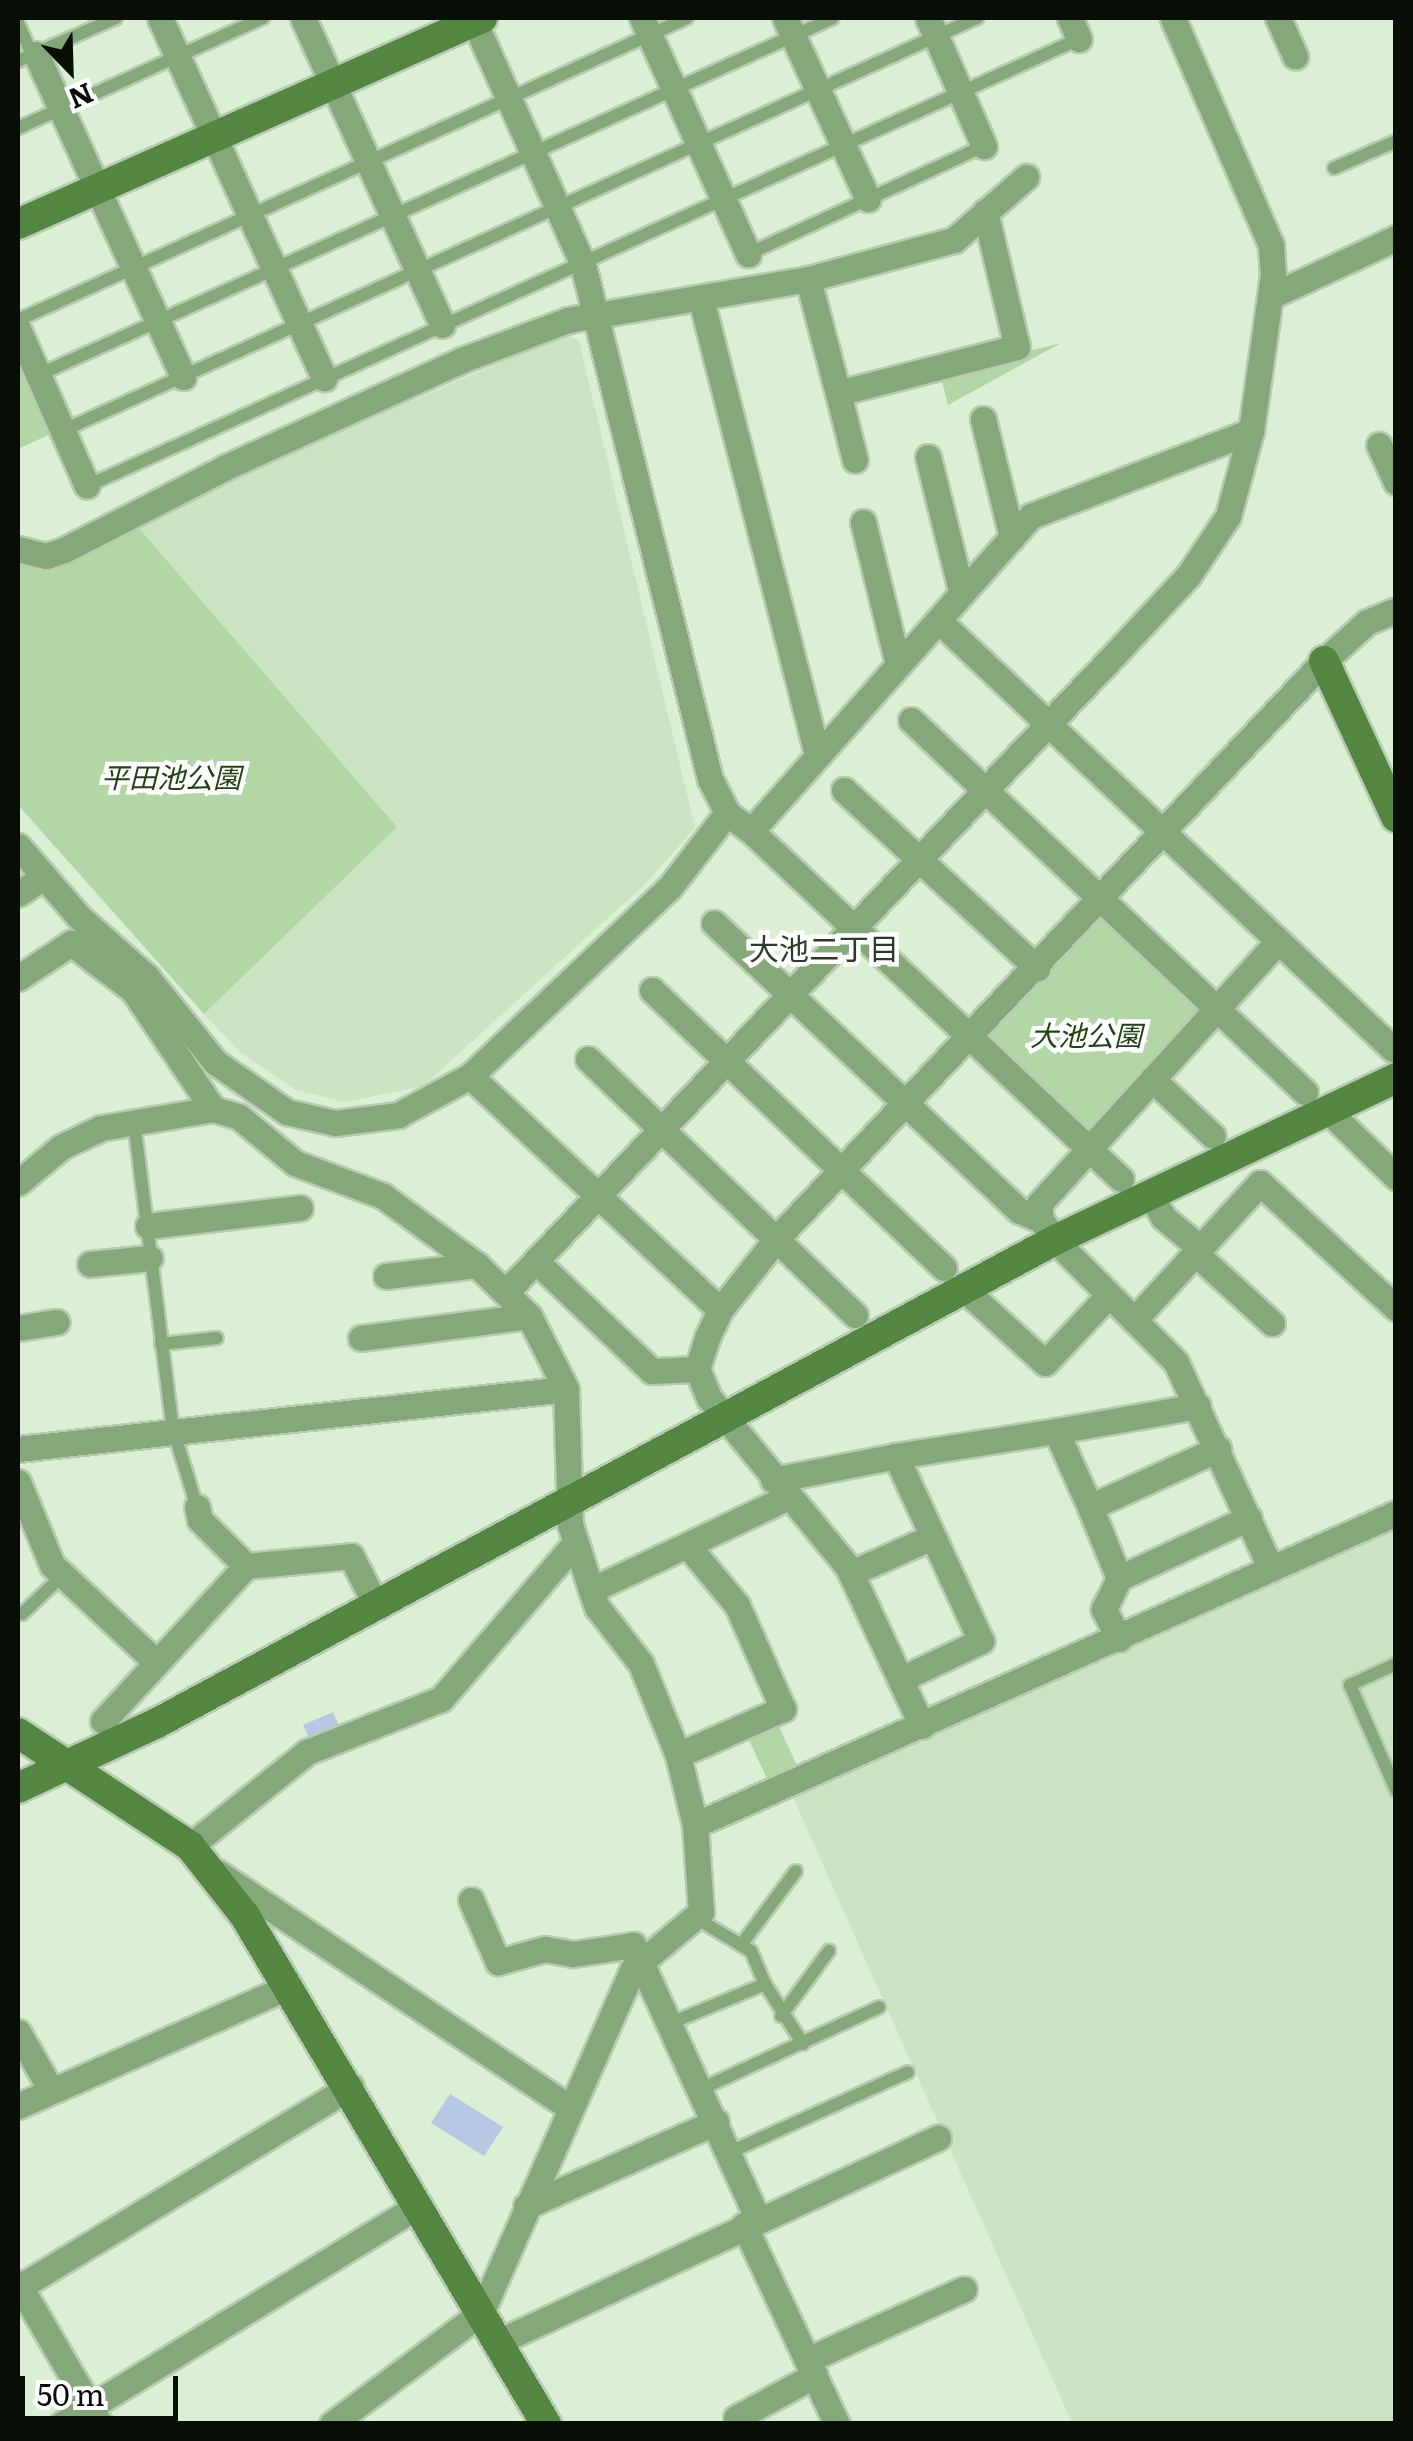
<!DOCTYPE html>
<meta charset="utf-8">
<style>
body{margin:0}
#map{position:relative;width:1413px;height:2441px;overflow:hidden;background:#daefd3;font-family:Literata,"Noto Sans JP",serif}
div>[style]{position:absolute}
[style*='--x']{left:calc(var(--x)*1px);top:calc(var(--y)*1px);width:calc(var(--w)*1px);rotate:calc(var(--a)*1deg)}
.built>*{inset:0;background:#cbe5c3}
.green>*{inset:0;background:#b2d6a6}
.building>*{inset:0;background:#b6c8e4}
.roads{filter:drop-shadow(2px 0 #b8cbb2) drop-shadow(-2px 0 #b8cbb2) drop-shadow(0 2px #b8cbb2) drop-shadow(0 -2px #b8cbb2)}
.lane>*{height:12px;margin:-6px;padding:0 6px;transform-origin:6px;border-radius:6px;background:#84a879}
.street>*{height:25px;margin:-12.5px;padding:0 12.5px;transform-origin:12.5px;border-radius:12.5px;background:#84a879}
.secondary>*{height:30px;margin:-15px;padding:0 15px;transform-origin:15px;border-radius:15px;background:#538741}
span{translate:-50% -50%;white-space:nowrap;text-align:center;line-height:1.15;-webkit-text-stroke:9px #fff;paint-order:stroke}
.park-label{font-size:28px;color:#204313;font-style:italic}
.neighbourhood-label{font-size:30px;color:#2b3c26}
.frame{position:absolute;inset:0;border:20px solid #080e06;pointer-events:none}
.north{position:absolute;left:20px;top:20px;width:100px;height:100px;-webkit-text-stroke:8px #fff;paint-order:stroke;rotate:157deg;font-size:28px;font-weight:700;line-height:40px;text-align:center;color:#080e06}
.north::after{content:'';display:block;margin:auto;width:35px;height:45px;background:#080e06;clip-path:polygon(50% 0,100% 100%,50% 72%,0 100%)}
.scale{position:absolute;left:20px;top:2376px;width:158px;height:45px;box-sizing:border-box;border:5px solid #080e06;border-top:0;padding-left:12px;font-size:30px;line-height:35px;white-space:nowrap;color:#080e06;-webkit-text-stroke:8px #fff;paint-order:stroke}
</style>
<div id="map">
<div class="built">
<div style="clip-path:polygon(566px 334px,579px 341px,695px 828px,643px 886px,423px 1086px,345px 1102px,296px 1090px,240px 1052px,204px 1014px,396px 826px,138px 527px,245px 473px)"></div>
<div style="clip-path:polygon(1395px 1524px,1395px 2423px,1072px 2423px,792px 1795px)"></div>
</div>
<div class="green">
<div style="clip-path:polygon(1061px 343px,948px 405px,940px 373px)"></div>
<div style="clip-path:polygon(26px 366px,57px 431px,18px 449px,18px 370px)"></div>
<div style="clip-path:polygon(138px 527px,397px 827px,204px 1014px,18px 805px,18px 562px,48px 571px)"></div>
<div style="clip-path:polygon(1098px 918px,1108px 919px,1204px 1004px,1090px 1137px,982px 1040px)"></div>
<div style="clip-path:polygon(777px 1722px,799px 1770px,769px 1783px,747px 1736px)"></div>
</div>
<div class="building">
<div style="clip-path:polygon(333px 1712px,339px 1726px,309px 1738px,303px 1725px)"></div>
<div style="clip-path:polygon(450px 2094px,503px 2127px,484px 2156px,431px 2123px)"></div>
</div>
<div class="roads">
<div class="lane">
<div style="--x:18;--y:23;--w:35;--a:66"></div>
<div style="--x:18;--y:61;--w:107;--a:-23.7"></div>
<div style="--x:18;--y:128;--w:269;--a:-24.2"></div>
<div style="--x:1334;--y:168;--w:68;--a:-23.5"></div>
<div style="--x:748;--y:254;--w:260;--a:-24.6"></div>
<div style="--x:18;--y:320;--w:734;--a:-24.3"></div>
<div style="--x:38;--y:375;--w:871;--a:-24.18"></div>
<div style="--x:64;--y:430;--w:1002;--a:-24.29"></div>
<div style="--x:87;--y:486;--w:1088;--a:-24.26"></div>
<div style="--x:134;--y:1122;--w:309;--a:82.8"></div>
<div style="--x:173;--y:1429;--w:82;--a:72.9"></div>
<div style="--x:161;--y:1344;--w:56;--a:-6.1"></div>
<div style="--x:22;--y:1614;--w:57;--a:-43.6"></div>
<div style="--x:1396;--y:1664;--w:51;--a:155.5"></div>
<div style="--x:1350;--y:1685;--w:115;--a:66.3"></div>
<div style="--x:741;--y:1945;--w:92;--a:-53.4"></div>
<div style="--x:765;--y:1984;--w:71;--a:57.7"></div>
<div style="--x:781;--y:2016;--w:81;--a:-53.6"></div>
<div style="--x:671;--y:2023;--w:102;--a:-22.5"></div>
<div style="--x:765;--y:1984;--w:36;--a:-113"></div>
<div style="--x:751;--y:1951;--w:64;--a:-149"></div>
<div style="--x:701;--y:2089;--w:196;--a:-24.7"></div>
<div style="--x:728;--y:2153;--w:197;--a:-24.2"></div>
</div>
<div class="street">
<div style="--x:160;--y:18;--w:396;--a:65.5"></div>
<div style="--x:303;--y:18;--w:337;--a:65.6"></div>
<div style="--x:642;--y:18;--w:259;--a:65.8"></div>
<div style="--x:785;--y:18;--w:199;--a:65.4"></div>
<div style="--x:928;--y:18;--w:140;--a:66.4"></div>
<div style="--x:1070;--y:18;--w:23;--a:67"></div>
<div style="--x:1278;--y:18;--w:42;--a:65.9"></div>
<div style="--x:474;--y:21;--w:267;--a:65.9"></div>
<div style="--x:583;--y:265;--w:529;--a:76.12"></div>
<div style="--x:710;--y:779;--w:38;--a:63"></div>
<div style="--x:727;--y:813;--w:30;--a:37"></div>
<div style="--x:751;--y:831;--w:421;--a:-48.4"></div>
<div style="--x:1031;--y:516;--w:236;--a:-21.1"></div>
<div style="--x:36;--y:54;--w:355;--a:65.5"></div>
<div style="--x:808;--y:279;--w:118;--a:75.3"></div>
<div style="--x:838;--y:393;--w:185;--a:-14.4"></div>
<div style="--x:1017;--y:347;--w:139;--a:-103.3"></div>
<div style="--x:1271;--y:296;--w:138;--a:-24.9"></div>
<div style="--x:701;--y:299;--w:471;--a:75.7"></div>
<div style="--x:18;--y:329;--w:171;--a:66.3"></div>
<div style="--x:838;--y:393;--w:69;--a:75.8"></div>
<div style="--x:983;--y:419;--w:122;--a:76.2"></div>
<div style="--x:1379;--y:445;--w:41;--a:65.3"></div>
<div style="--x:928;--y:457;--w:141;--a:76.1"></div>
<div style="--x:863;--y:522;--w:147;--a:76.2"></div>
<div style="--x:18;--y:549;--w:29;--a:14"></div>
<div style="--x:46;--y:556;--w:19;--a:-18"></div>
<div style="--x:64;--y:550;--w:182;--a:-27.1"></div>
<div style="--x:226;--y:467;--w:259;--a:-24.4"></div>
<div style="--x:462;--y:360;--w:113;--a:-20.7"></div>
<div style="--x:568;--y:320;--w:243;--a:-9.7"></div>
<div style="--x:808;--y:279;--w:151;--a:-15"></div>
<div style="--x:954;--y:240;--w:96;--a:-41.2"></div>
<div style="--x:939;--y:621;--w:624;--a:43.31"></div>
<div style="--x:911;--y:720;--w:542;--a:43.35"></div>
<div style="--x:844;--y:790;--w:263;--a:42.7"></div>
<div style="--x:751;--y:831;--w:508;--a:43.24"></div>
<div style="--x:18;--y:846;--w:94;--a:49.3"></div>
<div style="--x:79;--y:917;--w:91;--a:41.4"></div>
<div style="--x:147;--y:977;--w:109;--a:51.3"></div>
<div style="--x:215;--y:1062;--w:88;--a:34.8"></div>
<div style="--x:287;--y:1112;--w:49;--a:12.9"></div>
<div style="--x:335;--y:1123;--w:64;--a:-7.2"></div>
<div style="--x:398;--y:1115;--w:82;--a:-28.4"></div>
<div style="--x:470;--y:1076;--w:275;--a:-43.4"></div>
<div style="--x:670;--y:887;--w:93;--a:-52.4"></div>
<div style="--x:18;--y:894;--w:30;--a:-34"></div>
<div style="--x:714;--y:923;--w:420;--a:43.3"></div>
<div style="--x:1020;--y:1211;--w:23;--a:23"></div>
<div style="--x:147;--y:977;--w:19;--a:137"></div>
<div style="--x:133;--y:990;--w:143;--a:56.1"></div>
<div style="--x:18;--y:978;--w:64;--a:-33.4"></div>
<div style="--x:71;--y:943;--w:78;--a:37.2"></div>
<div style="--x:652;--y:990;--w:403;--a:43.6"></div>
<div style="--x:588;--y:1059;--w:370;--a:43.8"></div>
<div style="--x:470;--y:1076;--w:342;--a:43.1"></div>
<div style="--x:1152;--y:1079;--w:83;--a:43.1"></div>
<div style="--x:1326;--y:1109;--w:98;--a:44.2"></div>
<div style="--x:18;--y:1183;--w:56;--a:-39.9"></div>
<div style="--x:61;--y:1147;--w:44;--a:-25.4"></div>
<div style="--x:101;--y:1128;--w:114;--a:-9.6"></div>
<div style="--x:213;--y:1109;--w:26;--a:16"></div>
<div style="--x:238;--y:1116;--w:74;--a:39.5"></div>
<div style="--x:295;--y:1163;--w:94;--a:20.6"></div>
<div style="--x:383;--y:1196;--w:117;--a:36.3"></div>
<div style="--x:477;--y:1265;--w:73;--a:44.4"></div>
<div style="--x:529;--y:1316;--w:82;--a:63.1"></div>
<div style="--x:566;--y:1389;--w:135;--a:88.3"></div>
<div style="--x:570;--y:1524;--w:69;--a:72.3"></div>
<div style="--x:591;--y:1590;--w:106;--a:-25.1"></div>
<div style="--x:1151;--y:1195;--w:25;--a:61"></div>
<div style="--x:1163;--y:1217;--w:48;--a:40"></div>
<div style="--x:148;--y:1226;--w:153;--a:-6.8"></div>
<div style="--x:1195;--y:1253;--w:104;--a:42.3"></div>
<div style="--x:538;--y:1263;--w:157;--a:43.5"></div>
<div style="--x:652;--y:1371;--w:45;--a:-2.5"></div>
<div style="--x:90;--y:1264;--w:60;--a:-5.7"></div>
<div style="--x:386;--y:1276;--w:92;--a:-6.9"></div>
<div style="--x:965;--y:1290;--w:108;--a:42.4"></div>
<div style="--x:1045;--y:1363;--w:92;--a:-46.8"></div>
<div style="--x:506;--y:1292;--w:881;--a:-46.33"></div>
<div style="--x:1114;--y:655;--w:108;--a:-46.9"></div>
<div style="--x:1188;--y:576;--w:72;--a:-56.3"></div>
<div style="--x:1228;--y:516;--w:88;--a:-74.9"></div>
<div style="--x:1251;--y:431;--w:158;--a:-82"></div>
<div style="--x:1273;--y:275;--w:30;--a:-94"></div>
<div style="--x:1271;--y:245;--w:247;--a:-113.4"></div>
<div style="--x:1134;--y:1320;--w:186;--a:-47.4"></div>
<div style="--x:1260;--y:1183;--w:185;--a:42.6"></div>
<div style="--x:18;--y:1328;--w:39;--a:-9"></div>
<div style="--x:361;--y:1338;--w:169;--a:-7.5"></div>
<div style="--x:18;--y:1449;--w:551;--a:-6.25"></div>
<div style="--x:773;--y:1480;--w:125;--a:-11"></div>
<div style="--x:18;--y:1482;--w:90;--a:67.7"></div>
<div style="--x:52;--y:1565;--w:142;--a:43"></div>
<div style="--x:197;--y:1507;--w:13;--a:77"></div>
<div style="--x:200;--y:1520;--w:65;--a:45"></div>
<div style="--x:246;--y:1566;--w:105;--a:-5.4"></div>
<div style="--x:351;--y:1556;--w:55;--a:63"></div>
<div style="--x:1090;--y:1507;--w:83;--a:-114.1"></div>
<div style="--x:1056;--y:1431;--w:144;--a:-10"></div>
<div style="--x:1271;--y:1569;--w:228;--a:-114.7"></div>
<div style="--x:1176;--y:1362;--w:172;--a:-134.8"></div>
<div style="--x:1055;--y:1240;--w:24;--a:-125"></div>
<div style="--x:1041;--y:1220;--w:16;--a:-97"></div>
<div style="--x:1039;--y:1204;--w:355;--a:-47.7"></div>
<div style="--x:851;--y:1573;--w:89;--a:-24"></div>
<div style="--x:1119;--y:1578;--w:77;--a:-112.2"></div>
<div style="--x:1090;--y:1507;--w:141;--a:-24.4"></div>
<div style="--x:591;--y:1590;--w:18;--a:71"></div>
<div style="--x:597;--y:1607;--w:72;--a:52.3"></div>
<div style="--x:641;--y:1664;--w:98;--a:67.9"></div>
<div style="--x:1119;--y:1639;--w:34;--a:-117"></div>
<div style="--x:1104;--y:1609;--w:34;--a:-64"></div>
<div style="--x:1119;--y:1578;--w:143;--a:-24.8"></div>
<div style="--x:901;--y:1679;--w:89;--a:-25.4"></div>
<div style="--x:981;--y:1641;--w:204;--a:-114.7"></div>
<div style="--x:896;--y:1456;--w:162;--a:-8.9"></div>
<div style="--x:103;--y:1721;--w:211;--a:-47.3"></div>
<div style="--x:922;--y:1726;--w:175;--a:-115"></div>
<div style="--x:848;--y:1567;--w:219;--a:-129.4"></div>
<div style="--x:709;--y:1398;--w:31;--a:-112"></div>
<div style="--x:697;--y:1369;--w:33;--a:-72"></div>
<div style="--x:707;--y:1338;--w:31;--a:-65"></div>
<div style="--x:720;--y:1310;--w:92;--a:-51.6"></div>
<div style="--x:777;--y:1238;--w:795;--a:-46.53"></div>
<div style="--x:1324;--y:661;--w:58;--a:-42.2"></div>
<div style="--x:1367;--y:622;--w:31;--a:-22"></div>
<div style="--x:695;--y:1825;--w:72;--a:-103.7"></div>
<div style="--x:678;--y:1755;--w:115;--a:-23.7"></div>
<div style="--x:783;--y:1709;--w:114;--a:-113.9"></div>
<div style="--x:737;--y:1605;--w:78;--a:-129.8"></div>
<div style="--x:687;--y:1545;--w:114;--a:-25.4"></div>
<div style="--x:190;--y:1846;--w:150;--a:-38.8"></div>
<div style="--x:307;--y:1752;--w:144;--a:-21.6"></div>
<div style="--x:441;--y:1699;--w:206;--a:-49.3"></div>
<div style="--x:215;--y:1871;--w:425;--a:33.7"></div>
<div style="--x:471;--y:1900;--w:68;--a:66.5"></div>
<div style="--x:498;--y:1962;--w:49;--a:-15.5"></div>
<div style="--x:545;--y:1949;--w:28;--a:10"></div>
<div style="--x:573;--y:1954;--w:61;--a:-8.5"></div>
<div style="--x:633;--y:1945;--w:301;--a:65.5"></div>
<div style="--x:18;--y:2032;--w:67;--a:60.4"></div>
<div style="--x:18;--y:2106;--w:297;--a:-23.8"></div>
<div style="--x:526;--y:2206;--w:208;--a:-23.9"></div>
<div style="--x:744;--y:2225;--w:220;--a:65"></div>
<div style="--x:18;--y:2283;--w:163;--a:59.8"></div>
<div style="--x:18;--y:2288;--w:389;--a:-31.2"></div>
<div style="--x:500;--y:2341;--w:483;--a:-24.9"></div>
<div style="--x:807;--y:2360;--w:172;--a:-24.3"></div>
<div style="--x:736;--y:2418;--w:90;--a:-28.6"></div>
<div style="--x:62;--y:2424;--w:419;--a:-31.5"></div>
<div style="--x:332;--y:2424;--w:186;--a:-36.7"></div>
<div style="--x:481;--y:2313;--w:376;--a:-66.2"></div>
<div style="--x:633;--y:1969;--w:89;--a:-40"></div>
<div style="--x:701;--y:1912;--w:87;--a:-93.9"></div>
<div style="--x:695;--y:1825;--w:767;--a:-23.99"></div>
</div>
<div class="secondary">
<div style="--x:18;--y:224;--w:508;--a:-23.94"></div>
<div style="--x:1324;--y:661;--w:172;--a:65.2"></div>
<div style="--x:18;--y:1733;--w:206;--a:33.3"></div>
<div style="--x:190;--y:1846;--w:89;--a:51.8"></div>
<div style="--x:245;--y:1916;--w:590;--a:59.35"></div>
<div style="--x:18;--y:1788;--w:153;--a:-25.1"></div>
<div style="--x:157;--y:1723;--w:1020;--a:-28.27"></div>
<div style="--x:1055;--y:1240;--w:378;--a:-25.4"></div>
</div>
</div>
<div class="park-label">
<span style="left:171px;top:776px">平田池公園</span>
<span style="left:1086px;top:1034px">大池公園</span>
</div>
<div class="neighbourhood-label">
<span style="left:824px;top:947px">大池二丁目</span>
</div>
<div class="frame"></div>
<div class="north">N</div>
<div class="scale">50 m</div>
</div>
